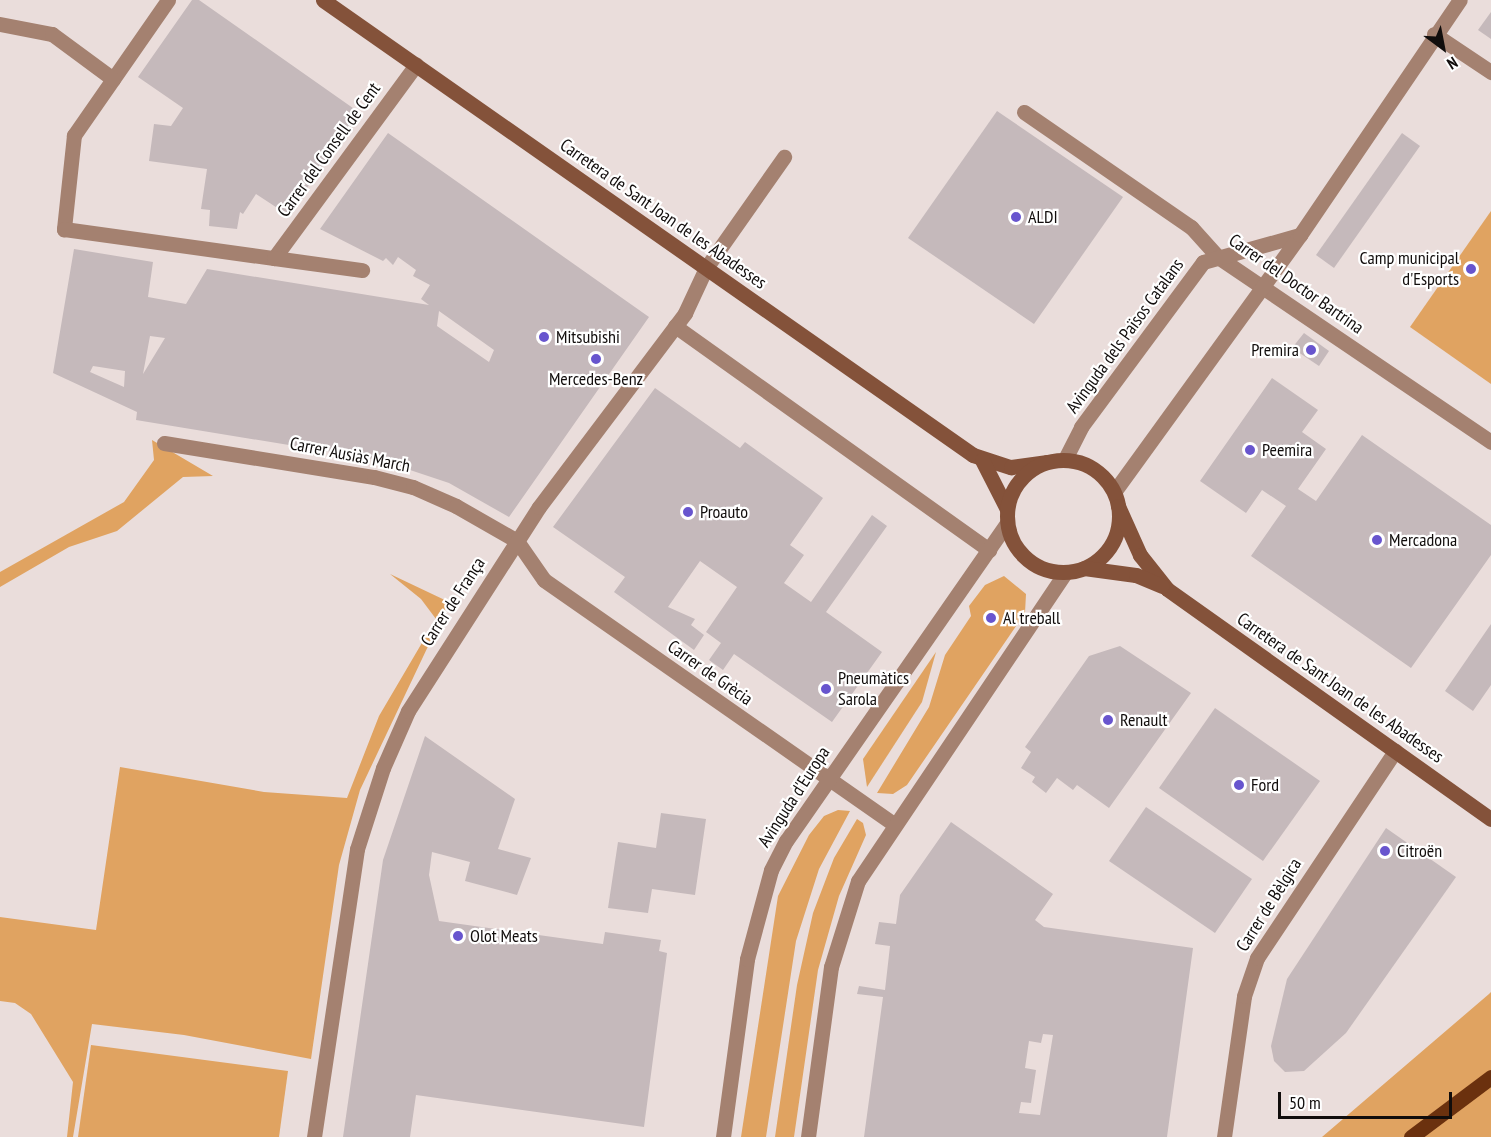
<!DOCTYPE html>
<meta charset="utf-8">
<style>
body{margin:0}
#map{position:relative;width:1491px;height:1137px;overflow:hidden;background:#eadddb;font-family:"PT Sans Narrow",sans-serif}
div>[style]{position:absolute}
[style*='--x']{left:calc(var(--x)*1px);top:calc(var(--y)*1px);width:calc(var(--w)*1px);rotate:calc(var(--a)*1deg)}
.green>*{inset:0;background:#e0a361}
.building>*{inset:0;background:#c5b9bb}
.minor>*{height:15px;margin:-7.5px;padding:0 7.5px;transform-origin:7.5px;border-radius:7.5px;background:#a48170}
.secondary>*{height:15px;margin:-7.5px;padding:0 7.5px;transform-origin:7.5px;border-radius:7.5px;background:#84523a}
.secondary>.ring{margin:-7.5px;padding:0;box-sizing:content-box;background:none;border:15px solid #84523a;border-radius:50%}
.primary>*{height:15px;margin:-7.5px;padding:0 7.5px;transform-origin:7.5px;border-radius:7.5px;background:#6b310e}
.dots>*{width:16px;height:16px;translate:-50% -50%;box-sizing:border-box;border:3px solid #fff;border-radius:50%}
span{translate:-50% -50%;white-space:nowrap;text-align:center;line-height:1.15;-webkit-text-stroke:4.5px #fff;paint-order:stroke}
.street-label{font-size:18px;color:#110d0c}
.poi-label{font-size:18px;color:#110d0c}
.left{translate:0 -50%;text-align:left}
.right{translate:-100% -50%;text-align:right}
.north{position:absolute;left:1413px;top:18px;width:60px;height:60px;-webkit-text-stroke:4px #fff;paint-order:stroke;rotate:148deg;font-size:16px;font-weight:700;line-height:24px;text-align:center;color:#110d0c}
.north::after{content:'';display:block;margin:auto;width:21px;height:27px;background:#110d0c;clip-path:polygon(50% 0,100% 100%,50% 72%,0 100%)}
.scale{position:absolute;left:1278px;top:1092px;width:174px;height:27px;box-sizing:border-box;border:3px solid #110d0c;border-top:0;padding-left:8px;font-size:18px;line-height:21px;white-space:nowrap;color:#110d0c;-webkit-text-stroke:4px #fff;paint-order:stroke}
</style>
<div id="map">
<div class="green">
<div style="clip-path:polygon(1491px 211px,1491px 384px,1410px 327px)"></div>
<div style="clip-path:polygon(152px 440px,213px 476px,183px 477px,117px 531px,69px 547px,0 587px,0 572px,124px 502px,154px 460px)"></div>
<div style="clip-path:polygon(390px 574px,449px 602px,360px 790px,339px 865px,311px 1059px,184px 1035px,92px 1024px,73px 1137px,67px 1137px,73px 1082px,31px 1014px,15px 1003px,0 1001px,0 917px,96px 930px,120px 767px,264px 792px,347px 798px,379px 716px,436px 619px,421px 599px)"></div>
<div style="clip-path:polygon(1004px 576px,1026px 594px,1025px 613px,907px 785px,893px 794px,877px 793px,929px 707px,945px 655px,971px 616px,969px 606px,985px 585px)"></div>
<div style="clip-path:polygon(936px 652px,922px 702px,867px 787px,863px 759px)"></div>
<div style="clip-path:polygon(838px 810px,850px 811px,819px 869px,796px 941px,766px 1137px,741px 1137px,778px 896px,809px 835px,824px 816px)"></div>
<div style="clip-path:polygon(857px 819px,863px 823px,866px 835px,839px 896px,818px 970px,794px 1137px,775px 1137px,797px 985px,813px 913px,834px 858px)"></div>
<div style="clip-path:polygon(1491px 992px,1491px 1137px,1322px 1137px,1489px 994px)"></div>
<div style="clip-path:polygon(91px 1045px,288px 1071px,279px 1137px,78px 1137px)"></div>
</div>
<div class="building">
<div style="clip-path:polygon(192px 0,199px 0,360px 113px,288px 215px,256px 194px,243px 214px,240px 212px,237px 229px,209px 226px,210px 210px,201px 209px,207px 169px,149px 161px,154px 124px,171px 126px,183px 108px,138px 77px)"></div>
<div style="clip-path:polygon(1491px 12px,1491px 39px,1478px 30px)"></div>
<div style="clip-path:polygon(997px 111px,1123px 197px,1034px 324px,908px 238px)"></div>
<div style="clip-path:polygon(evenodd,388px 133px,649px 317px,509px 517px,449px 483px,380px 460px,136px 420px,137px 412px,53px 373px,74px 249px,153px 262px,148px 297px,186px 304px,207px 269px,429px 305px,421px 299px,430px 285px,413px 276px,416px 270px,398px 257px,393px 265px,386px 258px,383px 261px,320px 229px,388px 133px,439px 311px,494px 350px,489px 362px,437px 326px,439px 311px,388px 133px,150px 336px,165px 338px,143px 374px,150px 336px,388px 133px,93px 366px,125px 371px,124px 387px,90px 372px,93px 366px)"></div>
<div style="clip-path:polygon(1402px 133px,1420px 146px,1334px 268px,1316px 255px)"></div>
<div style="clip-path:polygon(1304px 333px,1329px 351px,1319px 366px,1292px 348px)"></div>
<div style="clip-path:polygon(1272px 378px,1318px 410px,1302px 432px,1326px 449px,1298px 489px,1316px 501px,1362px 435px,1491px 525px,1491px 555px,1411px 668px,1251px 556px,1286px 506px,1262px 490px,1246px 513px,1200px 481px)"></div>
<div style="clip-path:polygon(655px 388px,740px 448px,745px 442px,823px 498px,790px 545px,804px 555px,784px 583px,811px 602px,872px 515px,887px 526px,826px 612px,882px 652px,832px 722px,734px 654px,723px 670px,709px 660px,721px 643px,706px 632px,737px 587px,700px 561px,668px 607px,695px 619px,691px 625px,704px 635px,694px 650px,614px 592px,625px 577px,553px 527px)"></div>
<div style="clip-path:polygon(1491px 624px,1491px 685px,1473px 711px,1445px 691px)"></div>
<div style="clip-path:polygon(1120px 646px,1191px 693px,1109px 808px,1077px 785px,1073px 790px,1057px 778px,1046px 793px,1032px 782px,1035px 777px,1021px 768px,1031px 752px,1025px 747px,1089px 656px)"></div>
<div style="clip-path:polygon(1215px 708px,1320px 781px,1263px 861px,1159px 788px)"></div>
<div style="clip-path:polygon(425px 736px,515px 799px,498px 849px,531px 858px,517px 895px,465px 881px,470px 862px,432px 852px,429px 875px,439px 921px,603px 944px,605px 932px,661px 940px,659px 951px,667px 953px,644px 1127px,416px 1095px,410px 1137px,343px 1137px,383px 860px)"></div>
<div style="clip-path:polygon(1146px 807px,1252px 879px,1215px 933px,1109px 861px)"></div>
<div style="clip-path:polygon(661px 813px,706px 819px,695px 895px,652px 889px,648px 913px,608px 908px,618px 842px,656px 848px)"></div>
<div style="clip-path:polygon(evenodd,951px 822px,1053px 894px,1035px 920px,1044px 927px,1193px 948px,1167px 1137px,864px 1137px,883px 997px,857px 994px,859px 986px,885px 990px,890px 946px,875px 944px,879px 922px,896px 924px,900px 895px,951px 822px,1043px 1034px,1053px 1035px,1040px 1115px,1019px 1113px,1021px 1102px,1031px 1103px,1036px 1070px,1025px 1068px,1029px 1041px,1041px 1043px,1043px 1034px)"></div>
<div style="clip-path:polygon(1386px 828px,1456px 877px,1346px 1033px,1304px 1071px,1285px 1072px,1274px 1061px,1271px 1046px,1287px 979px)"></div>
</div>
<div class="minor">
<div style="--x:168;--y:0;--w:165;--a:124.8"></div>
<div style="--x:74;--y:135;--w:95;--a:96.1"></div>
<div style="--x:64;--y:229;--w:212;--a:7.9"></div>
<div style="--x:274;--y:258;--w:240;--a:-53.7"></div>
<div style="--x:0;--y:24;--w:53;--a:10.9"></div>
<div style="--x:52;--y:34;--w:76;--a:36.4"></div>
<div style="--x:1434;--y:34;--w:69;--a:33.7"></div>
<div style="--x:1024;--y:112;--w:203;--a:34.6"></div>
<div style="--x:1191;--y:227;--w:40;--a:48"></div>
<div style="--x:1218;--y:257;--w:330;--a:34.1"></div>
<div style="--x:274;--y:258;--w:89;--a:7.8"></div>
<div style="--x:675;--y:326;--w:386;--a:35.5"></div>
<div style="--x:164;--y:443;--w:213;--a:9.2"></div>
<div style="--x:374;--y:477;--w:40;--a:14.4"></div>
<div style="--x:413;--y:487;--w:47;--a:23.8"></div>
<div style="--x:456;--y:506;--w:70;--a:29.8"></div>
<div style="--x:517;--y:541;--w:47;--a:55.3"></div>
<div style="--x:544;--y:580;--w:427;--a:34.9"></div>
<div style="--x:1065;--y:459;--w:36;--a:-63"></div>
<div style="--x:1081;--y:427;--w:205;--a:-53.5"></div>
<div style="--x:1203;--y:262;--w:101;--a:-15.6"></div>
<div style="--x:1114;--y:492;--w:317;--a:-54.1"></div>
<div style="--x:1300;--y:235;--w:284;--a:-55.8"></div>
<div style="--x:314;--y:1137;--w:291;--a:-81.5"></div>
<div style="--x:357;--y:849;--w:85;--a:-72.2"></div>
<div style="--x:383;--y:768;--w:62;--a:-66.3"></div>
<div style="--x:408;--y:711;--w:242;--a:-57.3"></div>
<div style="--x:539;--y:507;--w:243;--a:-53"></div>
<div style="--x:685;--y:313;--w:50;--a:-65"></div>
<div style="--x:706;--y:268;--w:136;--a:-54.9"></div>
<div style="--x:723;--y:1137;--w:180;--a:-82.3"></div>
<div style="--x:747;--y:959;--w:92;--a:-74.9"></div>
<div style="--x:771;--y:870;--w:33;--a:-63"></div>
<div style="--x:786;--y:841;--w:387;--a:-55.2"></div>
<div style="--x:808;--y:1137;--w:172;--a:-82.3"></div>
<div style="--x:831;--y:967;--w:90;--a:-72.6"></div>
<div style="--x:858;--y:881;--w:372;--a:-56.1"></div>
<div style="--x:1224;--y:1137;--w:142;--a:-81.9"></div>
<div style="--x:1244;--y:996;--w:40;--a:-71.1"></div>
<div style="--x:1257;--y:958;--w:249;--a:-56.3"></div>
</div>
<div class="secondary">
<div style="--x:323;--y:0;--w:793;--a:34.99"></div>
<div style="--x:973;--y:455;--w:40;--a:18"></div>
<div style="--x:1011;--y:467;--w:35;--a:-8"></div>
<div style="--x:982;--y:460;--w:55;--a:63"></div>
<div class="ring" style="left:1007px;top:460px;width:97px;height:97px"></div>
<div style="--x:1118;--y:506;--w:54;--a:65.8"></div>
<div style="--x:1140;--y:555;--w:43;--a:51.5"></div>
<div style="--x:1167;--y:589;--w:397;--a:35.4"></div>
<div style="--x:1084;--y:568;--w:52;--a:7.7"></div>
<div style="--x:1136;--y:575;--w:28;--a:23"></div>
</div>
<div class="primary">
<div style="--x:1411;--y:1137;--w:100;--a:-36.9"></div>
</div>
<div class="dots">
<div style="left:1016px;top:217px;background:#6855ce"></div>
<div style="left:1471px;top:269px;background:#6855ce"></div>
<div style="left:544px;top:337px;background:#6855ce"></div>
<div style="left:1311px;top:350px;background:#6855ce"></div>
<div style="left:596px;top:359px;background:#6855ce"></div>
<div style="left:1250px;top:450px;background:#6855ce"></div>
<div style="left:688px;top:512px;background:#6855ce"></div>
<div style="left:1377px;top:540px;background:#6855ce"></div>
<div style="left:991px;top:618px;background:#6855ce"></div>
<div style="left:826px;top:689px;background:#6855ce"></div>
<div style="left:1108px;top:720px;background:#6855ce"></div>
<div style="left:1239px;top:785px;background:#6855ce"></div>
<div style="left:1385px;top:851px;background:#6855ce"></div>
<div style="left:458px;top:936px;background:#6855ce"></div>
</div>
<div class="street-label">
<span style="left:329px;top:150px;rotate:-54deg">Carrer del Consell de Cent</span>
<span style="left:663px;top:214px;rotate:35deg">Carretera de Sant Joan de les Abadesses</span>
<span style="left:1296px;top:284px;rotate:35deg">Carrer del Doctor Bartrina</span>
<span style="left:1125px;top:336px;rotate:-54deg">Avinguda dels Països Catalans</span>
<span style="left:350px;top:455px;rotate:11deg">Carrer Ausiàs March</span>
<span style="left:453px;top:602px;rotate:-57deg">Carrer de França</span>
<span style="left:710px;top:673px;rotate:35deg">Carrer de Grècia</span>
<span style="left:1340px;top:688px;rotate:35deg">Carretera de Sant Joan de les Abadesses</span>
<span style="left:794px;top:797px;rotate:-57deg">Avinguda d'Europa</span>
<span style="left:1269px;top:905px;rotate:-58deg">Carrer de Bèlgica</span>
</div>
<div class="poi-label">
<span class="left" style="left:1028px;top:217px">ALDI</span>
<span class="right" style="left:1459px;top:269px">Camp municipal<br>d'Esports</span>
<span class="left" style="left:556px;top:337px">Mitsubishi</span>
<span class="right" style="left:1299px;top:350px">Premira</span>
<span style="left:596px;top:379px">Mercedes-Benz</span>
<span class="left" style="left:1262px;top:450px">Peemira</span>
<span class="left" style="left:700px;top:512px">Proauto</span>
<span class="left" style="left:1389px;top:540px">Mercadona</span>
<span class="left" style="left:1003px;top:618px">Al treball</span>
<span class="left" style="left:838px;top:689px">Pneumàtics<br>Sarola</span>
<span class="left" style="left:1120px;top:720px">Renault</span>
<span class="left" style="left:1251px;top:785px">Ford</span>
<span class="left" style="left:1397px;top:851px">Citroën</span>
<span class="left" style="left:470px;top:936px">Olot Meats</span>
</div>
<div class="north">N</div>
<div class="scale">50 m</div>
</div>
